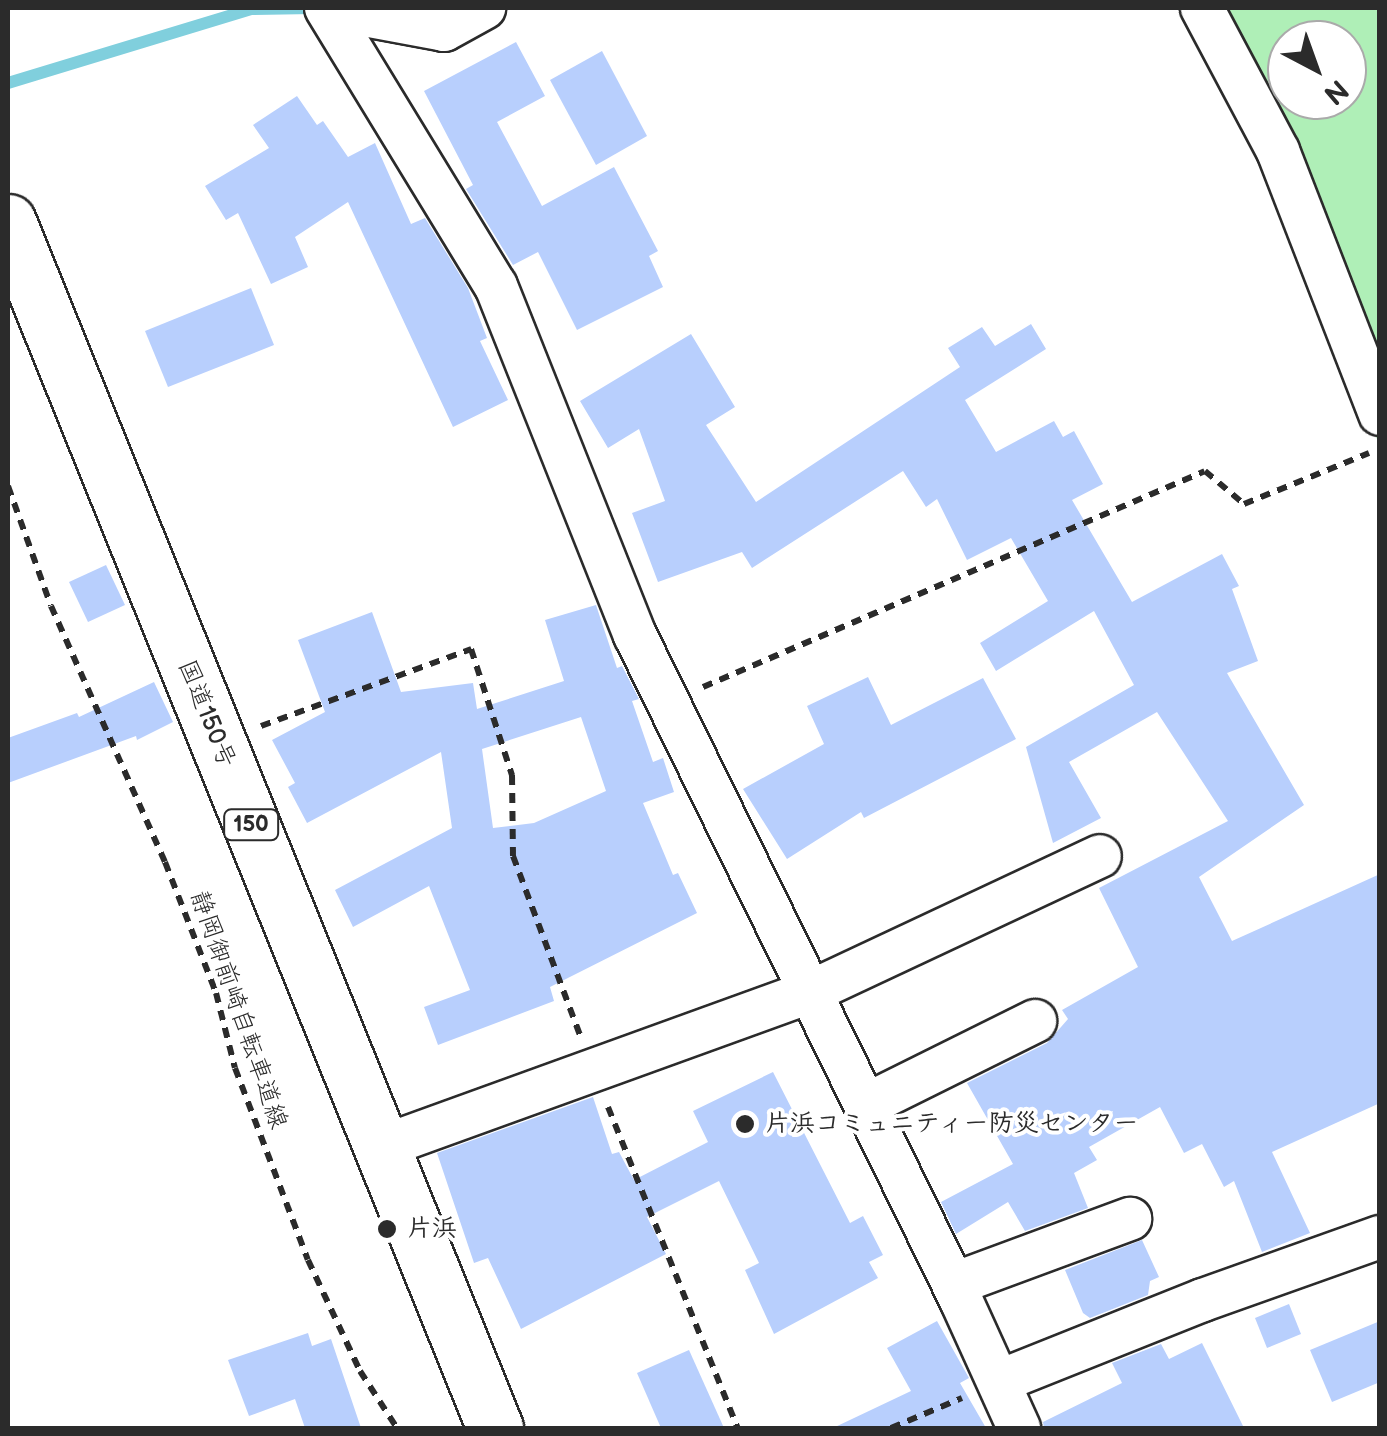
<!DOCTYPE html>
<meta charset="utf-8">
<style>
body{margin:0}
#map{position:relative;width:1387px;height:1436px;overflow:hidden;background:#fff;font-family:"Balsamiq Sans","Klee One",sans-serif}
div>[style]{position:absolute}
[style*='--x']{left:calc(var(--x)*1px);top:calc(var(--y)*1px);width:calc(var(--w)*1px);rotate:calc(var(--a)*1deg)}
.green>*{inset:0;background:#afefb7}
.stream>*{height:12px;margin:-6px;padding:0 6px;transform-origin:6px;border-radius:6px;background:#80cfdd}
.building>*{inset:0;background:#b8cffd}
.path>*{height:6px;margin-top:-3px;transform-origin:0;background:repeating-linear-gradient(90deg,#2b2b2b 0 10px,transparent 0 18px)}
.roads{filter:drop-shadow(2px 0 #2b2b2b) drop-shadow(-2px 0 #2b2b2b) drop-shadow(0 2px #2b2b2b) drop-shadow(0 -2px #2b2b2b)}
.minor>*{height:42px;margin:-21px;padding:0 21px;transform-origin:21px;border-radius:21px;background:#fff}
.highway>*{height:55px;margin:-27.5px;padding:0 27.5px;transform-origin:27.5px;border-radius:27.5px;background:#fff}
.dots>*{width:28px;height:28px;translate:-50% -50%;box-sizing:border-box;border:5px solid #fff;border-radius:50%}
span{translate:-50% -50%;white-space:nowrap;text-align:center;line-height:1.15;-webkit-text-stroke:8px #fff;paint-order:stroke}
.shield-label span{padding:2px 8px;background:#fff;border:2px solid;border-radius:8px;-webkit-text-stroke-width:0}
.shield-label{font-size:22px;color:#2b2b2b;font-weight:700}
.street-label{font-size:25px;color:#2b2b2b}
.poi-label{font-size:25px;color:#2b2b2b;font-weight:700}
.left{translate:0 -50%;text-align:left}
.frame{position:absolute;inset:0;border:10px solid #2b2b2b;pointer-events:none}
.north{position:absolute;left:1267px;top:20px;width:100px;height:100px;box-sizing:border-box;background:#fff;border:2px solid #aaa;border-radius:50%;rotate:139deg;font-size:28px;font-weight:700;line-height:40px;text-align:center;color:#2b2b2b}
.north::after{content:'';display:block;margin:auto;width:35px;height:45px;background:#2b2b2b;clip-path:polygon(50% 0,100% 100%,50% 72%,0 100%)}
</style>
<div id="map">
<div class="green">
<div style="clip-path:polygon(evenodd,1202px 8px,1379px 8px,1379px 444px,1202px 8px,1287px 40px,1347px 40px,1347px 100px,1287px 100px,1287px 40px)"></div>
</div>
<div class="stream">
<div style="--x:8;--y:83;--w:255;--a:-16.9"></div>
<div style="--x:252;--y:9;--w:61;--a:-0.9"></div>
</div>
<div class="building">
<div style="clip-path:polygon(516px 42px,545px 96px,497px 122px,542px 206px,614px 167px,658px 251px,649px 256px,663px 287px,577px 330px,538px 252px,513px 265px,466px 189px,473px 185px,424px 91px)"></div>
<div style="clip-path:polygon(602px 51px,647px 136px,596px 165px,550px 80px)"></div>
<div style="clip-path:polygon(297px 96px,317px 125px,323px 121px,348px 157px,375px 143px,411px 224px,425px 218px,468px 288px,487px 338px,480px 341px,508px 400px,453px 427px,348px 202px,295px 237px,308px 267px,271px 284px,238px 213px,226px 220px,205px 186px,269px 148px,253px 125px)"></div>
<div style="clip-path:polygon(251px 288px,274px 345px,168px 387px,145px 331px)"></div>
<div style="clip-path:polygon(1031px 324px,1046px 349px,965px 400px,996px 452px,1054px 421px,1063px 437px,1074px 431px,1103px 484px,1072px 500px,1132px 602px,1222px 554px,1239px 586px,1232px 589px,1258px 661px,1227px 673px,1304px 805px,1199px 877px,1232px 941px,1380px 874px,1380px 1103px,1272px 1152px,1310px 1233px,1262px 1252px,1234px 1181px,1224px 1187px,1202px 1144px,1184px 1153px,1160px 1107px,1089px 1147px,1097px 1160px,1074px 1173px,1088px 1208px,1025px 1231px,1008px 1202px,956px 1234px,941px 1202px,1013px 1164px,967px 1083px,1047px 1043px,1068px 1019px,1062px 1010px,1138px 967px,1099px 888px,1228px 821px,1157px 712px,1069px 762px,1101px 818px,1053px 843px,1026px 747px,1134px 685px,1094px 611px,996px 671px,980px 643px,1048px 601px,1011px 538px,967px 560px,937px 499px,926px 507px,903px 471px,752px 568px,742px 552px,658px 582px,632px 513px,665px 501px,639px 429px,608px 448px,580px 401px,691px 334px,735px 407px,706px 425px,756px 502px,960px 367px,948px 348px,982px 327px,995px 346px)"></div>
<div style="clip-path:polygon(106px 565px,125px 605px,88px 622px,69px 582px)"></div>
<div style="clip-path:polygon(evenodd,596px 605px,617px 668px,622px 666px,639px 699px,632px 701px,653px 762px,663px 758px,674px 792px,643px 803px,673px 875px,678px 873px,697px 913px,550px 987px,554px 1001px,438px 1045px,424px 1007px,470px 990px,429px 886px,353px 927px,335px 890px,452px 828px,441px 752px,307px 823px,288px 787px,295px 783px,272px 740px,325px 712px,298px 640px,372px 612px,401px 692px,473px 683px,477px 709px,564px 681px,545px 620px,596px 605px,581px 717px,606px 791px,534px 823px,493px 828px,482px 749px,581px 717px)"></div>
<div style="clip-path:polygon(868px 677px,891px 725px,983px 678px,1016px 739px,864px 818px,861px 812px,787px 859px,743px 789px,824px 744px,807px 706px)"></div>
<div style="clip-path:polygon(154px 682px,173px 722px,137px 740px,136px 736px,8px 783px,8px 738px,77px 713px,79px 717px)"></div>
<div style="clip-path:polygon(773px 1072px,850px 1223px,863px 1216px,883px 1255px,869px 1262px,878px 1278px,774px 1334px,745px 1270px,759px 1263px,719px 1181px,647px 1217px,666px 1254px,521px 1329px,488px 1258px,474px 1263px,437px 1153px,593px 1097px,612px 1154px,619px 1152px,634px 1180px,708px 1142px,693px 1111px)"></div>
<div style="clip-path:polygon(1142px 1240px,1159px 1277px,1150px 1281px,1148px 1295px,1090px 1318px,1083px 1313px,1065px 1270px)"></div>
<div style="clip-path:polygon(1289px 1304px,1301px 1334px,1267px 1348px,1255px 1318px)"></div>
<div style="clip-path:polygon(937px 1321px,969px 1378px,960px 1383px,986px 1428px,833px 1428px,911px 1391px,887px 1348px)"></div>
<div style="clip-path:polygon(1380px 1321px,1380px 1382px,1332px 1402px,1310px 1350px)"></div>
<div style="clip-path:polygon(308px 1333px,312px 1346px,331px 1339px,361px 1428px,305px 1428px,295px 1399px,249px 1416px,228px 1360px)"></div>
<div style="clip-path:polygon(1202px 1343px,1244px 1428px,1044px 1428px,1043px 1422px,1122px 1383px,1112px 1363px,1161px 1344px,1169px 1359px)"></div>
<div style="clip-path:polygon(689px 1350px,724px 1428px,661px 1428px,637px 1373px)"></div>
</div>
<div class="path">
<div style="--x:8;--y:486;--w:127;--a:70.3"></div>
<div style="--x:51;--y:606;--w:280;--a:66"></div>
<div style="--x:165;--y:862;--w:141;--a:68.7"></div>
<div style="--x:216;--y:993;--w:77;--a:75.8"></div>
<div style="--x:235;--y:1068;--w:205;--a:69.2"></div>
<div style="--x:308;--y:1260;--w:123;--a:64.9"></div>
<div style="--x:360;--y:1371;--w:68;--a:57"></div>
<div style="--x:703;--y:687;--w:546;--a:-23.28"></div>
<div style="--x:1205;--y:471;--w:51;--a:40.2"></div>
<div style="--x:1244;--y:504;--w:135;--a:-22.2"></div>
<div style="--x:261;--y:726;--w:224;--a:-20.1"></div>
<div style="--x:471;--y:649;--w:133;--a:72"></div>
<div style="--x:512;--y:775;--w:81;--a:89.3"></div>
<div style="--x:513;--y:856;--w:191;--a:69.5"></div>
<div style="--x:608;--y:1107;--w:346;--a:68"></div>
<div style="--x:891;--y:1428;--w:77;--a:-22.9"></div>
</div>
<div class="roads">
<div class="minor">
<div style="--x:326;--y:8;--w:326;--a:58.6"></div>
<div style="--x:496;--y:286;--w:376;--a:68.3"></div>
<div style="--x:635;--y:635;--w:741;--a:63.88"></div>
<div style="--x:961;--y:1300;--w:141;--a:65.6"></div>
<div style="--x:327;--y:8;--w:119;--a:10.6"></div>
<div style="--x:444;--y:30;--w:46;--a:-28.8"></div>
<div style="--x:1202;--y:8;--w:162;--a:62"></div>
<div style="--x:1278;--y:151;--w:282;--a:68.8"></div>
<div style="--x:866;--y:1105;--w:189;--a:-26.4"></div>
<div style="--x:381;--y:1147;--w:456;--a:-19.9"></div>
<div style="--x:810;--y:992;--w:320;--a:-25.1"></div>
<div style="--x:954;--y:1284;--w:188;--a:-20.3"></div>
<div style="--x:1000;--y:1381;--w:219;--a:-21.8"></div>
<div style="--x:1203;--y:1300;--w:188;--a:-19.6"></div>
</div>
<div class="highway">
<div style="--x:8;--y:222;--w:1301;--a:68.01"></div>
</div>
</div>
<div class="dots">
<div style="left:745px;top:1124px;background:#2b2b2b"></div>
<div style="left:387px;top:1229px;background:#2b2b2b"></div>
</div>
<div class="shield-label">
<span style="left:251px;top:825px">150</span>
</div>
<div class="street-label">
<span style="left:206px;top:714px;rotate:68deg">国道150号</span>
<span style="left:238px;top:1010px;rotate:71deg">静岡御前崎自転車道線</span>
</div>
<div class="poi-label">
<span class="left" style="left:765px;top:1124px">片浜コミュニティー防災センター</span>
<span class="left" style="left:407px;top:1229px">片浜</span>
</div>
<div class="frame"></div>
<div class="north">N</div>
</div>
